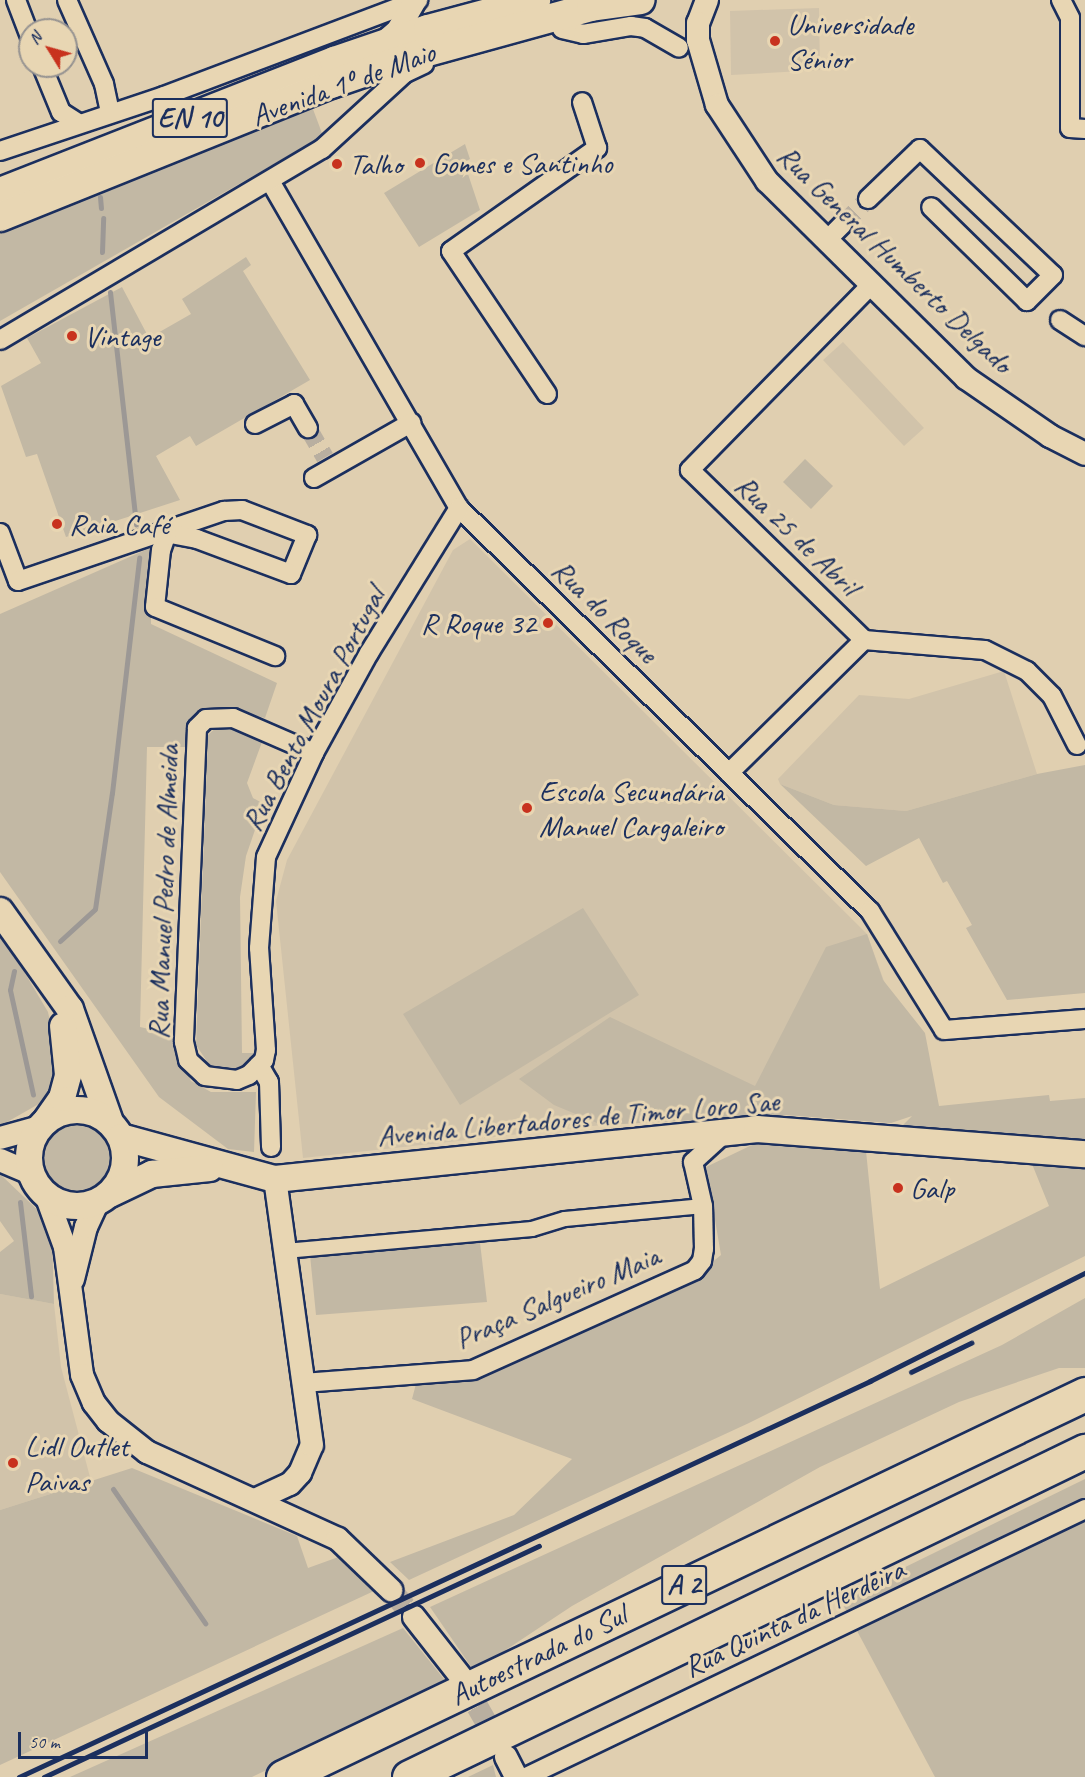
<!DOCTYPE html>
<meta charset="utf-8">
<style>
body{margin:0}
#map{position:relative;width:1085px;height:1777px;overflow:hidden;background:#e0cfb0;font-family:Caveat,sans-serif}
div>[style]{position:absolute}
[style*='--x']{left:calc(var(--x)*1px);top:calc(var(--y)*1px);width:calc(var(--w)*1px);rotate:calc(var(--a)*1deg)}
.built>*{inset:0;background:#d1c3aa}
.green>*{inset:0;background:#c2b8a4}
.round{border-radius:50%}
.stream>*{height:5px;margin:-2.5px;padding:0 2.5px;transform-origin:2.5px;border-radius:2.5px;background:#9c9895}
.minor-tunnel>*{height:18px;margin-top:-9px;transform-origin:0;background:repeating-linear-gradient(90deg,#b9afa0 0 18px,transparent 0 27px)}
.tertiary-tunnel>*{height:22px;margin-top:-11px;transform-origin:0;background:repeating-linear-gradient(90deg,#b9afa0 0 22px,transparent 0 33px)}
.roads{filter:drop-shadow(2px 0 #1b2f5e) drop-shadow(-2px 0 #1b2f5e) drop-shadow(0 2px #1b2f5e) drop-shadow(0 -2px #1b2f5e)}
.pedestrian>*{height:14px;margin:-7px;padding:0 7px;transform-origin:7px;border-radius:7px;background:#e8d6b3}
.minor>*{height:18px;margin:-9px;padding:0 9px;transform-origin:9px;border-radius:9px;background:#e8d6b3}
.tertiary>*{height:22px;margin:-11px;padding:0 11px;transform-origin:11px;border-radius:11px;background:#e8d6b3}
.secondary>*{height:26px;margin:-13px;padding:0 13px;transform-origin:13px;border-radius:13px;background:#e8d6b3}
.secondary>.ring{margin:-13px;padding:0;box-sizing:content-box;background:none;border:26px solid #e8d6b3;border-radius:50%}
.primary>*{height:28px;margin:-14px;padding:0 14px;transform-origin:14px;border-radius:14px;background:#e8d6b3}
.motorway>*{height:33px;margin:-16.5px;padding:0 16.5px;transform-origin:16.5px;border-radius:16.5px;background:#e8d6b3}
.rail>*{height:4.5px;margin:-2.25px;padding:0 2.25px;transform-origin:2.25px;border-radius:2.25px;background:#1b2f5e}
.dots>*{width:16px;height:16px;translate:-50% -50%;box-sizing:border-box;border:3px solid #e8d6b3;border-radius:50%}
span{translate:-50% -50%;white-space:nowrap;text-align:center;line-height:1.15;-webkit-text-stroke:6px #e8d6b3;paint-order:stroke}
.shield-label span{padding:2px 4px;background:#e8d6b3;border:2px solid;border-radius:4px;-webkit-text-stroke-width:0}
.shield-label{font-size:28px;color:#1b2f5e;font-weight:700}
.poi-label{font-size:30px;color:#1b2f5e}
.left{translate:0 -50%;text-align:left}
.right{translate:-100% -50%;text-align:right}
.street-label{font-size:30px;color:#1b2f5e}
.north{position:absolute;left:18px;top:18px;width:60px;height:60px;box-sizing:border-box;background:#e8d6b3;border:2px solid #969391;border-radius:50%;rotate:307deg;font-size:16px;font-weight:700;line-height:24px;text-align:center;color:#1b2f5e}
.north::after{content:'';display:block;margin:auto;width:21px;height:27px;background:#c8321e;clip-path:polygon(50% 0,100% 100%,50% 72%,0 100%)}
.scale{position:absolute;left:18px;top:1732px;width:130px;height:27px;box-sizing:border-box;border:3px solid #1b2f5e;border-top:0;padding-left:8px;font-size:18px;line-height:21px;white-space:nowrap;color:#1b2f5e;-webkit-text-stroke:4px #e8d6b3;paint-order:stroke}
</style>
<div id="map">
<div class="built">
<div style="clip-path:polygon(819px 8px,820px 70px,731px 75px,730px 11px)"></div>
<div style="clip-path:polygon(843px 342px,924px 428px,904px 446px,823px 360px)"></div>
<div style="clip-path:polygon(470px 539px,867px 934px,928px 1103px,891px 1123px,787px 1115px,602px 1125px,303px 1158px,276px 901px,287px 860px,453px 550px)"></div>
<div style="clip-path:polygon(1004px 671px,1037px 774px,906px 811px,834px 805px,780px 784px,778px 779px,859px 695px,909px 699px)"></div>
<div style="clip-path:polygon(0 1294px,54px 1304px,61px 1367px,91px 1481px,0 1510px)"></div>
</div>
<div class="green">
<div style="clip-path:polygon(310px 101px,323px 136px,0 321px,0 228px)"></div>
<div style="clip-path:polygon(465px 144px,470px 159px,464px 162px,480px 210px,419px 247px,384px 193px)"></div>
<div style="clip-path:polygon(246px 257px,251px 265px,243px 271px,310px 380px,196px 446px,190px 436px,156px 456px,180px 500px,66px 537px,37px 454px,26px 457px,1px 386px,41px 363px,27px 338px,122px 287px,149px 338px,191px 314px,182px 299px)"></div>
<div style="clip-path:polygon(805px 459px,833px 486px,811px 509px,783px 482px)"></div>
<div style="clip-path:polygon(150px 548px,151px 624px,277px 683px,265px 718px,222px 707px,207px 708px,189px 721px,185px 747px,147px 747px,140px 1027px,171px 1034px,191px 1081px,211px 1092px,256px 1092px,254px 1152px,228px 1149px,159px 1097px,0 872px,0 614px)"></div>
<div style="clip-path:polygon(220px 724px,242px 730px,262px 742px,247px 783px,253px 798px,264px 804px,246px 856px,240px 897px,242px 1053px,254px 1053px,241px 1070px,210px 1066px,196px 1045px,208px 735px)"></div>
<div style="clip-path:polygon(1085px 765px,1085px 993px,1007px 1000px,966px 928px,972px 925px,947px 881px,943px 883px,919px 838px,866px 866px,780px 784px,834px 805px,906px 811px,1037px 774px)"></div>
<div style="clip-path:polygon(583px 908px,639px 995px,460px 1105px,403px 1014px)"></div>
<div style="clip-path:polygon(0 931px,48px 1012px,55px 1044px,55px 1084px,44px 1101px,0 1126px)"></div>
<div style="clip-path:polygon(867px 934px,883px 980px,925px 1033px,939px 1106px,1049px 1095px,1050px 1101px,1085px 1098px,1085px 1142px,898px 1130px,912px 1116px,891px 1123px,787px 1115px,602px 1125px,554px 1105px,519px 1079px,610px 1017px,755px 1086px,826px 947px)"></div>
<div class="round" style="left:39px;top:1117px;width:78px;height:78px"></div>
<div style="clip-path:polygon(754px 1144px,866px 1151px,880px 1289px,1049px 1206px,1032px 1164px,1085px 1164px,1085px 1256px,749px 1423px,409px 1580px,390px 1562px,514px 1515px,572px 1459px,412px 1399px,416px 1384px,476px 1378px,699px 1273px,721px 1255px,706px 1167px)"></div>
<div style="clip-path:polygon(0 1174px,47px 1219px,52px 1233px,54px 1304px,0 1294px,0 1252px,14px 1241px,0 1221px)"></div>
<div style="clip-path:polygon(479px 1234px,487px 1302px,316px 1315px,310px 1255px)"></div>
<div style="clip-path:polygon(1085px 1298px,1085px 1368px,1059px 1368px,959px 1402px,820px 1467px,572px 1606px,474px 1671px,430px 1607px,1002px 1345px)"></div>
<div style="clip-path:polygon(132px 1468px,297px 1536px,308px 1568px,344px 1555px,374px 1591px,0 1765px,0 1510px)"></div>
<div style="clip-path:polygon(1085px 1479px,1085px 1777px,935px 1777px,840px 1599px)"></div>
<div style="clip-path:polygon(403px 1628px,448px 1684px,252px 1777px,70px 1777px)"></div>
<div style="clip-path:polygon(493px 1765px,496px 1777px,468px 1777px)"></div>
</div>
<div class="stream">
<div style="--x:100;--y:197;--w:11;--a:85"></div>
<div style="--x:102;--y:252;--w:34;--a:-88"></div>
<div style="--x:110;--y:292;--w:234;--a:83.6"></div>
<div style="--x:60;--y:941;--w:47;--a:-42.4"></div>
<div style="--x:95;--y:909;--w:117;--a:-81.7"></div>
<div style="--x:112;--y:793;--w:237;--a:-83.4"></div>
<div style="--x:14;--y:971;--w:19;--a:102"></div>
<div style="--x:10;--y:990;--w:107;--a:77.6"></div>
<div style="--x:20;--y:1202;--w:95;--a:83.3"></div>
<div style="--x:113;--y:1489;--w:163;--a:55.5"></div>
</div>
<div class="minor-tunnel">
<div style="--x:842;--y:225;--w:37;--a:-45"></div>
<div style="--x:308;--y:428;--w:34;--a:60"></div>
</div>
<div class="tertiary-tunnel">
<div style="--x:391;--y:1590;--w:35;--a:50"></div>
<div style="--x:461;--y:1678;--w:81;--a:60.3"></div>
</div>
<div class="roads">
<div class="pedestrian">
<div style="--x:285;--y:1251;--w:248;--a:-5.1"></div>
<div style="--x:532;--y:1229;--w:34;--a:-17"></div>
<div style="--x:565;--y:1219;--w:139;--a:-5.4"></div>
</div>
<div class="minor">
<div style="--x:16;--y:0;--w:39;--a:69"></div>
<div style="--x:67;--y:0;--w:92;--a:66.2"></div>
<div style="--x:104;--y:84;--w:30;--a:78"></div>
<div style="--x:1061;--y:0;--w:20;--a:63"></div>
<div style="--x:1070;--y:18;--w:110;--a:90"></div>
<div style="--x:1070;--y:128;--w:15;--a:4"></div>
<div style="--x:562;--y:29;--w:22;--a:13"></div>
<div style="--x:583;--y:34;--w:49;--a:-9.5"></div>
<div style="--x:631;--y:26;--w:14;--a:8"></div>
<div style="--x:645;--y:28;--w:39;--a:30"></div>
<div style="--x:42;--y:66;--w:50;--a:67.6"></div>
<div style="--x:61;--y:112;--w:20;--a:33"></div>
<div style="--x:0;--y:151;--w:173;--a:-18.5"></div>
<div style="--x:164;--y:96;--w:272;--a:-20.7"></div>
<div style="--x:270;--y:181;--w:378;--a:60"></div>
<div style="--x:459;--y:508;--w:576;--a:44.44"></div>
<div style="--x:870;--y:911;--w:140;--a:58.1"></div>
<div style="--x:944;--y:1030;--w:141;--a:-4.5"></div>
<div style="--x:868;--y:199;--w:72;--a:-43.9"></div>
<div style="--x:920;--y:149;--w:183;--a:43.5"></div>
<div style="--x:1053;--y:275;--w:37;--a:135"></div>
<div style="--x:1027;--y:301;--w:134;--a:-135.6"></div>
<div style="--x:826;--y:241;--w:23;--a:-45"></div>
<div style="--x:871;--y:285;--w:259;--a:134.4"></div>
<div style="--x:690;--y:470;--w:243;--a:44.3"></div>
<div style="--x:864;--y:640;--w:121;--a:4.7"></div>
<div style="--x:985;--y:650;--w:47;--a:26.6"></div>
<div style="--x:1027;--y:671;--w:35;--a:45"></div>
<div style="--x:1052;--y:696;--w:55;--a:63"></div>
<div style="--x:1060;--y:320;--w:30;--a:33"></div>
<div style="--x:0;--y:340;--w:374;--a:-30.7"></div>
<div style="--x:322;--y:149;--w:113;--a:-42.5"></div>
<div style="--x:405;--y:73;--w:21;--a:-25"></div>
<div style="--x:547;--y:394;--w:172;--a:-123.9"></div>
<div style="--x:451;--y:251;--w:179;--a:-35.2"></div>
<div style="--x:597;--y:148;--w:48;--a:-108.1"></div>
<div style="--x:255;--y:424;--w:44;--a:-27.1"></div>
<div style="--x:294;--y:404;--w:28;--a:60"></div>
<div style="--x:314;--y:478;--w:112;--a:-29.6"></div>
<div style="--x:0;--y:533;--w:51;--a:69.4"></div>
<div style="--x:18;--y:581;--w:218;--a:-18.8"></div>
<div style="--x:224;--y:511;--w:18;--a:-3"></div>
<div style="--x:242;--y:510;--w:70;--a:21"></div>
<div style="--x:307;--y:535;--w:42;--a:112.3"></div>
<div style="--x:291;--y:574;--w:100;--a:-159.6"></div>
<div style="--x:197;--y:539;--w:31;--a:-169"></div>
<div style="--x:167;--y:533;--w:18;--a:109"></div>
<div style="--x:161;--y:550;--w:57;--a:96"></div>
<div style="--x:155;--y:607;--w:130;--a:22.2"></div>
<div style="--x:314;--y:753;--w:88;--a:-156.6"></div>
<div style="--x:233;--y:718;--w:27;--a:178"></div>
<div style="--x:206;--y:719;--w:13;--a:135"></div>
<div style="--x:197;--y:728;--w:314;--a:92.4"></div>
<div style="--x:184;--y:1042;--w:18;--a:77"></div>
<div style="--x:188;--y:1060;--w:23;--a:43"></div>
<div style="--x:205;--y:1076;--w:32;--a:7"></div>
<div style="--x:237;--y:1080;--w:13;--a:-23"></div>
<div style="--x:249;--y:1075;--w:21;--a:-45"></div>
<div style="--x:264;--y:1060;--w:10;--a:-79"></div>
<div style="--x:266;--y:1050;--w:102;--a:-93.9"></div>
<div style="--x:259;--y:948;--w:91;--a:-85.6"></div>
<div style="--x:266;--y:857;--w:115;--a:-65.2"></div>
<div style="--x:314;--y:753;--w:114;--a:-61.2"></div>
<div style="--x:369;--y:653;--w:171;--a:-58.2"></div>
<div style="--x:729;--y:773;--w:190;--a:-44.6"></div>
<div style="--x:259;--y:1065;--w:20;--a:60"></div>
<div style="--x:269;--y:1082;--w:65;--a:88.2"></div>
<div style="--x:302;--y:1383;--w:171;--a:-4.3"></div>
<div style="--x:473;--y:1370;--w:243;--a:-24.2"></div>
<div style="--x:695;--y:1270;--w:11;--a:-52"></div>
<div style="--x:702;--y:1261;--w:12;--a:-81"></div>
<div style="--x:704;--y:1249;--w:43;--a:-91.3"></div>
<div style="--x:703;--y:1206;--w:45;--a:-102.8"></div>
<div style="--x:693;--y:1162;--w:45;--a:-42.3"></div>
<div style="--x:526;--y:1777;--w:620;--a:-25.61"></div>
</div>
<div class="tertiary">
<div style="--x:707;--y:0;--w:25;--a:111"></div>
<div style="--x:698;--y:23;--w:17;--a:90"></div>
<div style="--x:698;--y:40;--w:68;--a:73.7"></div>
<div style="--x:717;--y:105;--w:91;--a:56.7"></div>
<div style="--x:767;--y:181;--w:280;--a:44.7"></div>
<div style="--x:966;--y:378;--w:102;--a:34.6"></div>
<div style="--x:1050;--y:436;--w:39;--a:27"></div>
<div style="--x:382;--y:44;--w:21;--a:-41"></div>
<div style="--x:398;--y:30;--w:34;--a:-60"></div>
<div style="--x:0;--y:1138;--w:41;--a:-15.4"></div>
<div style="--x:0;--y:1160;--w:34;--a:23"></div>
<div style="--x:46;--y:1195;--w:55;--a:69.9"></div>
<div style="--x:65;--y:1247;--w:129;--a:82.4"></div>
<div style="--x:82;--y:1375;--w:30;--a:67"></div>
<div style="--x:94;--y:1403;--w:23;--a:52"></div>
<div style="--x:108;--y:1421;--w:50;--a:38.5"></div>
<div style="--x:147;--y:1452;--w:210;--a:24.5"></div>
<div style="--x:338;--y:1539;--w:74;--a:43.9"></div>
<div style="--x:73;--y:1279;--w:54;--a:-76"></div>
<div style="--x:86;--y:1227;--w:26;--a:-65"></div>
<div style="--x:255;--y:1500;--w:38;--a:-25"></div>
<div style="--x:290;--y:1484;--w:15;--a:-48"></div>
<div style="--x:300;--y:1473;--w:30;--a:-67"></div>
<div style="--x:312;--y:1445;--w:269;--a:-97.9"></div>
<div style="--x:414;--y:1617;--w:76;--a:51.9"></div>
<div style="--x:506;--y:1757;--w:22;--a:63"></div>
</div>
<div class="secondary">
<div style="--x:0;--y:911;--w:120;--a:54.5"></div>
<div style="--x:70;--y:1009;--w:120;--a:70.5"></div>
<div class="ring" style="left:29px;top:1110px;width:70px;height:70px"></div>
<div style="--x:46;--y:1121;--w:28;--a:-55"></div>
<div style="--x:62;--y:1098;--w:24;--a:-75"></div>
<div style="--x:68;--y:1075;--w:49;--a:-95.8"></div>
<div style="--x:121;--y:1137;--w:160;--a:15.3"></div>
<div style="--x:275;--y:1179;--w:485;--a:-5.9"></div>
<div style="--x:757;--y:1129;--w:329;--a:4.4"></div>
<div style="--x:110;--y:1194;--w:47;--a:-25.5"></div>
<div style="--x:152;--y:1174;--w:58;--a:-5.9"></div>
</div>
<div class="primary">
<div style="--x:0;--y:192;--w:359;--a:-21.4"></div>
<div style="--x:334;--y:61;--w:99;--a:-18.8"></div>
<div style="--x:428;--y:29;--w:112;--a:-15"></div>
<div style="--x:0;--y:217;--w:357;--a:-21.9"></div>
<div style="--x:331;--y:84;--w:79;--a:-19.1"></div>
<div style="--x:406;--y:58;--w:192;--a:-15.4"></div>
<div style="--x:591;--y:7;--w:50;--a:-8"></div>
</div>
<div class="motorway">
<div style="--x:283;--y:1777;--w:889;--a:-25.53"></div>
<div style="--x:409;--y:1777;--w:751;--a:-25.75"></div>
</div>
</div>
<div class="rail">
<div style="--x:911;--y:1372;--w:67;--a:-25.8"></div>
<div style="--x:19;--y:1777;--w:939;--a:-24.95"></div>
<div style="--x:870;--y:1381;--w:241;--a:-26.7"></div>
<div style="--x:44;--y:1777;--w:546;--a:-25.02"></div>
</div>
<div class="dots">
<div style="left:775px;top:41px;background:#c8321e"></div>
<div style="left:420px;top:163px;background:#c8321e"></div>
<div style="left:337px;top:164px;background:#c8321e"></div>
<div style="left:72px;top:336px;background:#c8321e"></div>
<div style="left:57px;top:524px;background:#c8321e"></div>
<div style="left:548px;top:623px;background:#c8321e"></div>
<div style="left:527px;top:808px;background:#c8321e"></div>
<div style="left:898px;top:1188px;background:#c8321e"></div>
<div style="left:13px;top:1463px;background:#c8321e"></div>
</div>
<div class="shield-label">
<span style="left:190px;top:118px">EN 10</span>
<span style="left:684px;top:1585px">A 2</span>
</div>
<div class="poi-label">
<span class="left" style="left:787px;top:41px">Universidade<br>Sénior</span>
<span class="left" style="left:432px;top:163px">Gomes e Santinho</span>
<span class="left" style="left:349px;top:164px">Talho</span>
<span class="left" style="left:84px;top:336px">Vintage</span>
<span class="left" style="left:69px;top:524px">Raia Café</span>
<span class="right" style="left:536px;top:623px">R Roque 32</span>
<span class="left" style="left:539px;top:808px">Escola Secundária<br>Manuel Cargaleiro</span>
<span class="left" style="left:910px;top:1188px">Galp</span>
<span class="left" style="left:25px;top:1463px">Lidl Outlet<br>Paivas</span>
</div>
<div class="street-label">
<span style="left:343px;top:84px;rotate:-20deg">Avenida 1º de Maio</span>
<span style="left:895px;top:259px;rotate:44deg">Rua General Humberto Delgado</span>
<span style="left:797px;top:535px;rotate:44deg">Rua 25 de Abril</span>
<span style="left:605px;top:611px;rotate:44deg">Rua do Roque</span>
<span style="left:313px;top:709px;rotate:-62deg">Rua Bento Moura Portugal</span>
<span style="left:163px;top:892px;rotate:-88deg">Rua Manuel Pedro de Almeida</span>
<span style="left:578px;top:1118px;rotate:-5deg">Avenida Libertadores de Timor Loro Sae</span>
<span style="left:557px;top:1297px;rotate:-23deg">Praça Salgueiro Maia</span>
<span style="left:794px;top:1618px;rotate:-25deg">Rua Quinta da Herdeira</span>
<span style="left:538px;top:1655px;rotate:-26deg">Autoestrada do Sul</span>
</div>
<div class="north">N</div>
<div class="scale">50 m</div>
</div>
